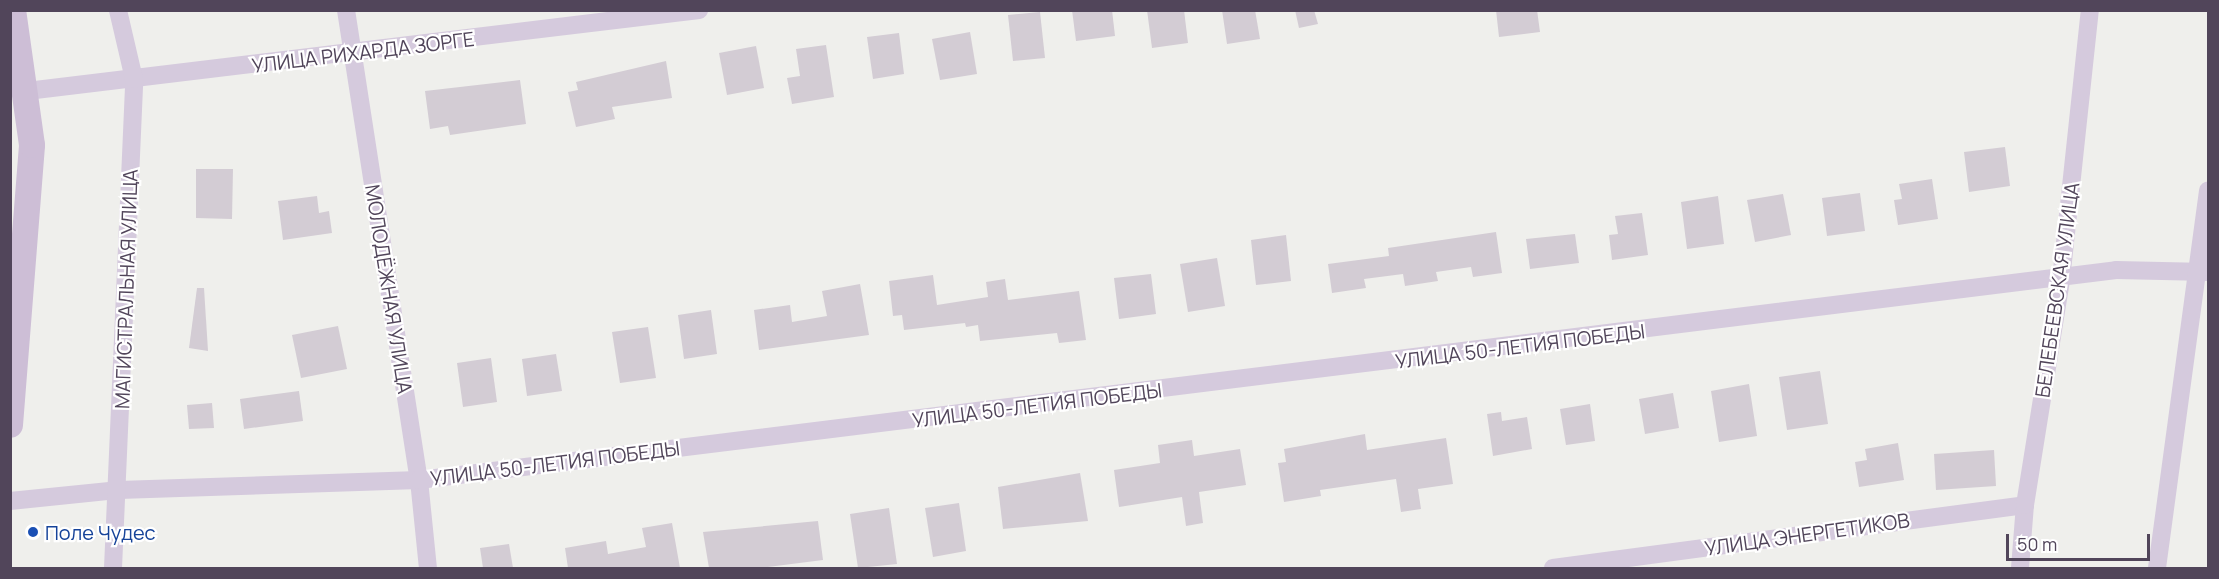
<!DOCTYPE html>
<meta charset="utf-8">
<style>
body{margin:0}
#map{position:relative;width:2219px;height:579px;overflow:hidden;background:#efefec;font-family:Manrope,sans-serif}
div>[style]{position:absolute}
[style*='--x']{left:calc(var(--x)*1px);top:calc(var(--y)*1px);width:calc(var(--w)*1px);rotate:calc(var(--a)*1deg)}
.building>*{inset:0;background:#d3ccd4}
.minor>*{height:18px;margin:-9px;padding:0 9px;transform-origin:9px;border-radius:9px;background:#d5cadd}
.secondary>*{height:26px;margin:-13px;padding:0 13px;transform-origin:13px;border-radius:13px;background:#cdbed6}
.dots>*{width:16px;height:16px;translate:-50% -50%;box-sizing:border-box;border:3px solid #fff;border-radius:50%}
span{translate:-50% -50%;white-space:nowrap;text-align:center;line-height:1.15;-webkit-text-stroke:4.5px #fff;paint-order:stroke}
.street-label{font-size:20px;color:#51455a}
.transit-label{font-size:20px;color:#164399}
.left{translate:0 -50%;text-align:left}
.frame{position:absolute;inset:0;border:12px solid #51455a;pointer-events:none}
.scale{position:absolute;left:2006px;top:534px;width:144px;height:27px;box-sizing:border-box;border:3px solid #51455a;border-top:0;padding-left:8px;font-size:18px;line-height:21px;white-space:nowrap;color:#51455a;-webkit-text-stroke:4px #fff;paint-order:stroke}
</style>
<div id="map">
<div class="building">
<div style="clip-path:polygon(1072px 10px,1112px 10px,1115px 36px,1076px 41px)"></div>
<div style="clip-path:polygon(1147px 10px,1184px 10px,1188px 43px,1152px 48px)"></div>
<div style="clip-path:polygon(1222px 10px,1255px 10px,1260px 39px,1227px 44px)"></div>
<div style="clip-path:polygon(1295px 10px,1314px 10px,1318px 24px,1299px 28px)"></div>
<div style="clip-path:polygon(1496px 10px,1537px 10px,1540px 32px,1499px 37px)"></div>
<div style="clip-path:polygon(1040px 12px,1045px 58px,1013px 61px,1008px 15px)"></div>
<div style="clip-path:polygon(970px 32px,977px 74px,940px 80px,932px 39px)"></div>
<div style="clip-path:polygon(899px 33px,904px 74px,873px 79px,867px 37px)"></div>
<div style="clip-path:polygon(826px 45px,834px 97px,792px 104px,787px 78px,800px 76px,796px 49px)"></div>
<div style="clip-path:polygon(756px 46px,764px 88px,727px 95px,719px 53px)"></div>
<div style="clip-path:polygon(666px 61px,672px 98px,612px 107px,615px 119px,576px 127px,568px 92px,578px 90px,576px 82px)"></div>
<div style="clip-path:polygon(520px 80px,526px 124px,450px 135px,448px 126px,430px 129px,425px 91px)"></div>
<div style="clip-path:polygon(2005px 147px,2010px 186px,1969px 192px,1964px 152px)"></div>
<div style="clip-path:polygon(196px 169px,233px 169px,232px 219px,196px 218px)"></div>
<div style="clip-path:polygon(1932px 179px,1938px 219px,1898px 225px,1894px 200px,1902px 199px,1899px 184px)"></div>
<div style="clip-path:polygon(1860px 193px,1865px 231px,1827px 236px,1822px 198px)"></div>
<div style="clip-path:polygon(1783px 194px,1791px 235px,1755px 242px,1747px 200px)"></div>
<div style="clip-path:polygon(317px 196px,319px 213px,329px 211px,332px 233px,283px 240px,278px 201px)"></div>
<div style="clip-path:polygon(1718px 196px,1724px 244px,1687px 249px,1681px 202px)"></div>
<div style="clip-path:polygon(1642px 213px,1648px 255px,1612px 260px,1609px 235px,1618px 234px,1615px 216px)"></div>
<div style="clip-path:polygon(1496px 232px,1502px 273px,1473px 277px,1471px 267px,1436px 272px,1438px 281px,1405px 286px,1403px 274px,1364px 279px,1366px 288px,1332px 293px,1328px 264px,1389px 256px,1388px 248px)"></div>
<div style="clip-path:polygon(1575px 234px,1579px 263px,1530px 269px,1526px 239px)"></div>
<div style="clip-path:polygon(1286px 235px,1291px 281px,1256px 285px,1251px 240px)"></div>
<div style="clip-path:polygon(1217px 258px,1225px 306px,1188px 312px,1180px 264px)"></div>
<div style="clip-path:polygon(1151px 274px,1156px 314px,1119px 319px,1114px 278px)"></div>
<div style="clip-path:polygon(933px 275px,937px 305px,988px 297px,986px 282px,1005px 279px,1008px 300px,1079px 291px,1086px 340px,1059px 343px,1057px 333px,980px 341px,978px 325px,966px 327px,965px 323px,904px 330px,902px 315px,893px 316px,889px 281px)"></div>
<div style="clip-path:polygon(860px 284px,869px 335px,759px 350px,754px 310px,790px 305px,792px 322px,827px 316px,822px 291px)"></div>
<div style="clip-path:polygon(197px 288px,204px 288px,208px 351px,189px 348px)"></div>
<div style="clip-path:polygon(711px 310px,717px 354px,684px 359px,678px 315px)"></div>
<div style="clip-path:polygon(338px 326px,347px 369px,301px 378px,292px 335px)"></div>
<div style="clip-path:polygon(648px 327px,656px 378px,620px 383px,612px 332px)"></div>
<div style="clip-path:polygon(556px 354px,562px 391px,527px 396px,522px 359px)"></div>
<div style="clip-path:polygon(491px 358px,497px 402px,463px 407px,457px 363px)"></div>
<div style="clip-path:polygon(1820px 371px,1828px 424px,1787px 430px,1779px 377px)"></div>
<div style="clip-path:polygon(1749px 384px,1757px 436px,1719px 442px,1711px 391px)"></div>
<div style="clip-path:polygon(299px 391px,303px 421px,244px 429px,240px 399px)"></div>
<div style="clip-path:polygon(1673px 393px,1679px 428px,1645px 434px,1639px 399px)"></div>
<div style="clip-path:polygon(212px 403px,214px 428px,189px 429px,187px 405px)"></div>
<div style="clip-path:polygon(1590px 404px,1595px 441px,1566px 445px,1560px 409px)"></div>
<div style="clip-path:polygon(1501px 412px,1502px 421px,1527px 417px,1532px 449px,1493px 456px,1487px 414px)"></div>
<div style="clip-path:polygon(1365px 434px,1367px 450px,1446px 438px,1453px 484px,1418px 489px,1421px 509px,1401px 512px,1396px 479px,1320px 490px,1321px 496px,1284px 502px,1278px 463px,1286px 462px,1284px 449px)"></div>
<div style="clip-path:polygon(1192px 440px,1194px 456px,1240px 449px,1246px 485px,1199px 492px,1203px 523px,1186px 526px,1182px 497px,1119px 507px,1114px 470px,1160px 463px,1158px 445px)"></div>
<div style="clip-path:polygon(1898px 443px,1904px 480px,1859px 487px,1855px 462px,1867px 460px,1865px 449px)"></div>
<div style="clip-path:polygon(1994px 450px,1996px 486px,1936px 490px,1934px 454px)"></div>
<div style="clip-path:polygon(1080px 473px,1088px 521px,1003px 529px,998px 487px)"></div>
<div style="clip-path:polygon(959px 503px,966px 551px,933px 557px,925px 508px)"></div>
<div style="clip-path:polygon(889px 508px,897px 564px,858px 568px,850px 514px)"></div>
<div style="clip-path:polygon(818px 521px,823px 560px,759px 568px,709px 568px,703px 532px)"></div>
<div style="clip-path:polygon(672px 523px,680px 568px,568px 568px,565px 548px,606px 541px,608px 554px,646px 547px,642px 528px)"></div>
<div style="clip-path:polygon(509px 544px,513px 568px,483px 568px,480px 548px)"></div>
</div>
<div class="minor">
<div style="--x:346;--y:10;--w:476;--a:81.2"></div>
<div style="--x:419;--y:480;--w:88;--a:84.2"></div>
<div style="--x:27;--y:91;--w:677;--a:-6.87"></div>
<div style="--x:10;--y:501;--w:110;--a:-5.8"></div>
<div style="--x:119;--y:490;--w:300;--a:-1.9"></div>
<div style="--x:419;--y:480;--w:1710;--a:-7.05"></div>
<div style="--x:2116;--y:270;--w:92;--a:1.2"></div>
<div style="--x:113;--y:568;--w:489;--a:-87.5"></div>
<div style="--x:134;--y:79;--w:71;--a:-103.1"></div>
<div style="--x:1553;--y:568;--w:476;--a:-7.6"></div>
<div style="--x:2020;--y:568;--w:63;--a:-85.5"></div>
<div style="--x:2025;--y:505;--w:228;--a:-80.9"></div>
<div style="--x:2061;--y:280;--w:272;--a:-83.9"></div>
<div style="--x:2157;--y:568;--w:381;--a:-82.3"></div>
</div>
<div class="secondary">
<div style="--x:10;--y:425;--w:281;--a:-85.5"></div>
<div style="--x:32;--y:145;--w:136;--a:-98"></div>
</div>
<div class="dots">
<div style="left:33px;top:532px;background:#1a4fb4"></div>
</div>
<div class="street-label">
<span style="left:363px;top:52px;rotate:-7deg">УЛИЦА РИХАРДА ЗОРГЕ</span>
<span style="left:126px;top:289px;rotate:-88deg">МАГИСТРАЛЬНАЯ УЛИЦА</span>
<span style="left:389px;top:289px;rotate:81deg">МОЛОДЁЖНАЯ УЛИЦА</span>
<span style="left:2057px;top:290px;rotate:-82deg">БЕЛЕБЕЕВСКАЯ УЛИЦА</span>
<span style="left:1520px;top:346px;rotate:-7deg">УЛИЦА 50-ЛЕТИЯ ПОБЕДЫ</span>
<span style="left:1037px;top:405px;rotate:-7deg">УЛИЦА 50-ЛЕТИЯ ПОБЕДЫ</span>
<span style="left:555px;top:463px;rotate:-7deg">УЛИЦА 50-ЛЕТИЯ ПОБЕДЫ</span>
<span style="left:1807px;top:534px;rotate:-8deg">УЛИЦА ЭНЕРГЕТИКОВ</span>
</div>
<div class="transit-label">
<span class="left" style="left:45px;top:532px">Поле Чудес</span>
</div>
<div class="frame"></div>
<div class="scale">50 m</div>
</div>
